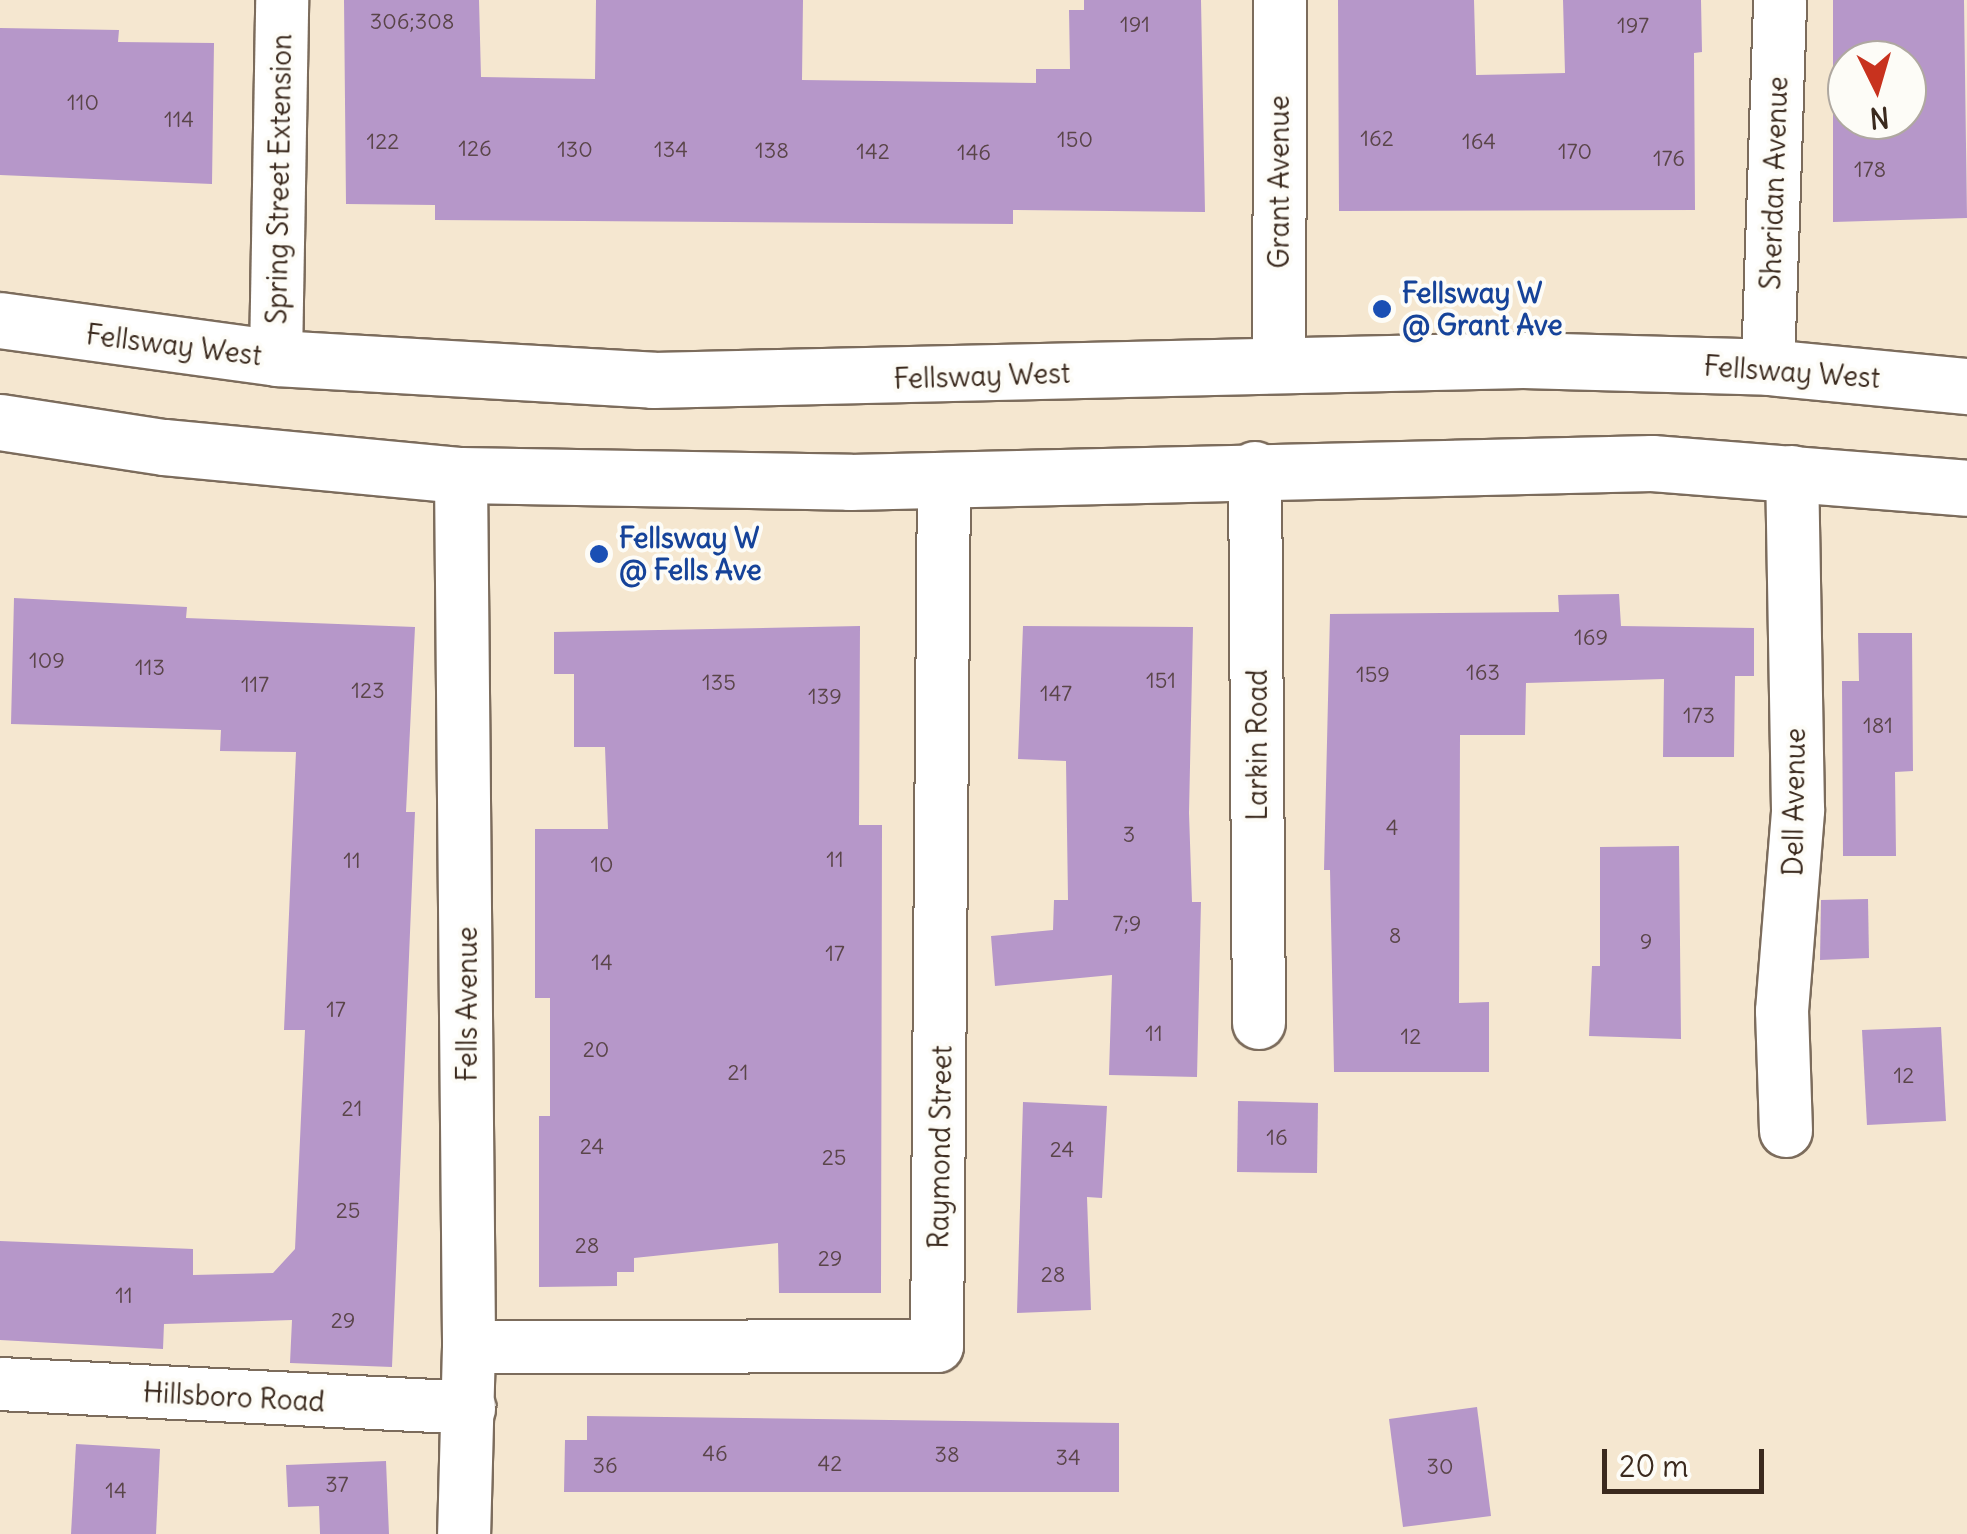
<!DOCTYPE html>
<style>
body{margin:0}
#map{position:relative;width:1967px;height:1534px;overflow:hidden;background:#f5e7d0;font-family:Delius,sans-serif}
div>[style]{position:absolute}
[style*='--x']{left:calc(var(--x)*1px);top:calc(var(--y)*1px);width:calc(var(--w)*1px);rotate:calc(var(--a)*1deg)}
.building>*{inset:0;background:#b697c9}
.roads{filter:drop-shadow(2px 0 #7c6c5c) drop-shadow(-2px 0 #7c6c5c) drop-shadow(0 2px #7c6c5c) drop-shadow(0 -2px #7c6c5c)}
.minor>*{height:52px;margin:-26px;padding:0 26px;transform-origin:26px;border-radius:26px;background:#fff}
.major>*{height:55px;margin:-27.5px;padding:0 27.5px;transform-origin:27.5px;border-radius:27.5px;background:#fff}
.dots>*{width:28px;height:28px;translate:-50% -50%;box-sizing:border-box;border:5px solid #fdfcf7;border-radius:50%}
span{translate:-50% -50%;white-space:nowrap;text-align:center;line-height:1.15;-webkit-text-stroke:8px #fdfcf7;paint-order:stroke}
.number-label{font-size:22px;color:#5a4549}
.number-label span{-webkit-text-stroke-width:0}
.street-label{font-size:28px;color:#3b2a1e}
.transit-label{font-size:28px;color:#164399;font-weight:700}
.left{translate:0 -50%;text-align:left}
.north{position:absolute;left:1827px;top:40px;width:100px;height:100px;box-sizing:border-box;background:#fdfcf7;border:2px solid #afa8a0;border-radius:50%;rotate:175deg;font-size:28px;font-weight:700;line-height:40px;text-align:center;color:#3b2a1e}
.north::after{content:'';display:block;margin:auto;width:35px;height:45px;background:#c8321e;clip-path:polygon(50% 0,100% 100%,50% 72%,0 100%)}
.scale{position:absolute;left:1602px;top:1449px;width:162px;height:45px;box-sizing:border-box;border:5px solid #3b2a1e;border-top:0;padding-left:12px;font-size:30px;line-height:35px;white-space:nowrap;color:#3b2a1e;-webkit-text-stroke:8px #fdfcf7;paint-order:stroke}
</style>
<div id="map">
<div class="building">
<div style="clip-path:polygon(344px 0,479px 0,481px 77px,595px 79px,596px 0,803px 0,802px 80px,1036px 83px,1036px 69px,1070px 69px,1069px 10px,1084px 10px,1084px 0,1201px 0,1205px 212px,1013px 210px,1013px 224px,435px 220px,435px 205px,346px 204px)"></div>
<div style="clip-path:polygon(1338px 0,1474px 0,1476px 75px,1565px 73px,1563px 0,1701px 0,1702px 52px,1694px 53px,1695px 210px,1339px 211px)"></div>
<div style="clip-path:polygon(evenodd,1833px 0,1964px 0,1967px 218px,1833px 222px,1833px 0,1847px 60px,1907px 60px,1907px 120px,1847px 120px,1847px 60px)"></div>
<div style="clip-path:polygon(0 28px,119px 30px,118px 42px,214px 43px,212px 184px,0 175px)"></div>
<div style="clip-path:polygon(1619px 594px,1621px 626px,1754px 628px,1754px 676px,1735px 676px,1734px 757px,1663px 757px,1664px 679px,1526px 683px,1525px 735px,1460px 735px,1459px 1003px,1489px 1002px,1489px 1072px,1334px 1072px,1330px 870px,1324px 870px,1330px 614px,1559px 612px,1558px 595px)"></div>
<div style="clip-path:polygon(14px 598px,187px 607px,186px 618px,415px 627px,406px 812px,415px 812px,392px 1367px,290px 1363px,292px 1320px,164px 1324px,163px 1349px,0 1340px,0 1241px,193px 1249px,193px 1275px,273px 1273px,295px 1249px,305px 1030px,284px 1030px,296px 752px,220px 751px,221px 730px,11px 724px)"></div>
<div style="clip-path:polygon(860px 626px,859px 825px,882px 825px,881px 1293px,779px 1293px,778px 1243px,634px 1258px,634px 1272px,617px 1272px,617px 1286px,539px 1287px,539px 1116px,550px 1116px,550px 998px,535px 998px,535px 829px,608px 829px,605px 747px,574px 747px,574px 674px,554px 674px,554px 632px)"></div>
<div style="clip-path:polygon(1023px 626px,1193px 627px,1189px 813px,1192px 902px,1201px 902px,1197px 1077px,1109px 1075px,1112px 975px,995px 986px,991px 936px,1053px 930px,1054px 900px,1068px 900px,1066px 761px,1018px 759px)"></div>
<div style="clip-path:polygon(1858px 633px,1912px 633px,1913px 771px,1895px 772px,1896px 856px,1843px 856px,1842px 681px,1859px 681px)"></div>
<div style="clip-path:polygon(1679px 846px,1681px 1039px,1589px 1036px,1592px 966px,1600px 966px,1600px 847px)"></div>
<div style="clip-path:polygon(1868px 899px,1869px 958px,1820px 960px,1821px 900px)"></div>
<div style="clip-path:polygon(1941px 1027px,1946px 1121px,1867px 1125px,1862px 1030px)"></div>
<div style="clip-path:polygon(1238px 1101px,1318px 1103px,1317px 1173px,1237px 1172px)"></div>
<div style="clip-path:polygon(1023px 1102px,1107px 1106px,1102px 1198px,1087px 1197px,1091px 1310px,1017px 1313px)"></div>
<div style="clip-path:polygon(1477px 1407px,1491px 1516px,1403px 1527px,1389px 1419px)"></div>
<div style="clip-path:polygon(587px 1416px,1119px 1423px,1119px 1492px,564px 1492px,565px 1440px,587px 1440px)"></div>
<div style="clip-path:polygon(76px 1444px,160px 1449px,156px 1534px,71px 1534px)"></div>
<div style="clip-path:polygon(386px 1461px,389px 1534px,320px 1534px,319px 1506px,288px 1507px,286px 1465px)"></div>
</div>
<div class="roads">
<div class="minor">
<div style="--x:276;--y:358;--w:358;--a:-89"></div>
<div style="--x:1279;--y:365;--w:365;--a:-89.8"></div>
<div style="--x:1768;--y:367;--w:367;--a:-88.1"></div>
<div style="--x:1255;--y:468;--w:555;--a:89.59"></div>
<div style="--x:461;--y:475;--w:872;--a:89.47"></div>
<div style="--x:469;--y:1347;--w:187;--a:91.5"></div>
<div style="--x:1786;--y:1131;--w:120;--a:-91.9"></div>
<div style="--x:1782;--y:1011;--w:202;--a:-85.4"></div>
<div style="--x:1798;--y:810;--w:338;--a:-91"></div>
<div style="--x:469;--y:1347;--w:468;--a:-0.1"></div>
<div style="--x:937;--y:1346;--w:866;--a:-89.54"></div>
<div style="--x:0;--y:1384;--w:470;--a:2.9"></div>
</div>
<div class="major">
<div style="--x:0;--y:320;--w:279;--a:7.8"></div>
<div style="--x:276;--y:358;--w:378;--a:3.3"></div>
<div style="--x:653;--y:380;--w:870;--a:-1.32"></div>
<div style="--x:1523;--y:360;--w:245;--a:1.6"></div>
<div style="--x:1768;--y:367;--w:200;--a:5.5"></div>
<div style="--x:0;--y:422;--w:166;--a:8.7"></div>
<div style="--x:164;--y:447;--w:298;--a:5.4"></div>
<div style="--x:461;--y:475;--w:389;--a:1"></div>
<div style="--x:850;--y:482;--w:802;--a:-1.36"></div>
<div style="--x:1652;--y:463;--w:316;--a:4.5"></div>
</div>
</div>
<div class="dots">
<div style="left:1382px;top:309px;background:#1a4fb4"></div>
<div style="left:599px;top:554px;background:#1a4fb4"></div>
</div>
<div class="number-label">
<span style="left:412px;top:22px">306;308</span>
<span style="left:1135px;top:25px">191</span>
<span style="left:1633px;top:26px">197</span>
<span style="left:83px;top:103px">110</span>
<span style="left:179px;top:120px">114</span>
<span style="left:1377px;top:139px">162</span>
<span style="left:1075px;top:140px">150</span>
<span style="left:383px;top:142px">122</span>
<span style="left:1479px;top:142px">164</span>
<span style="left:475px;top:149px">126</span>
<span style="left:575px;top:150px">130</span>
<span style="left:671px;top:150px">134</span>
<span style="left:772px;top:151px">138</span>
<span style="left:873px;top:152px">142</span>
<span style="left:1575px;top:152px">170</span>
<span style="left:974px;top:153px">146</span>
<span style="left:1669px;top:159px">176</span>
<span style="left:1870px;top:170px">178</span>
<span style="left:1591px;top:638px">169</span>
<span style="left:47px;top:661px">109</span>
<span style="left:150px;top:668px">113</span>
<span style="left:1483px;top:673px">163</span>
<span style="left:1373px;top:675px">159</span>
<span style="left:1161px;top:681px">151</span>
<span style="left:719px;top:683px">135</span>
<span style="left:255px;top:685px">117</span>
<span style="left:368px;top:691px">123</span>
<span style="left:1056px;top:694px">147</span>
<span style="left:825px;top:697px">139</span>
<span style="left:1699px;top:716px">173</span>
<span style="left:1878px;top:726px">181</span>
<span style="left:1392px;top:828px">4</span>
<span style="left:1129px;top:835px">3</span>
<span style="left:835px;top:860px">11</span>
<span style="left:352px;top:861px">11</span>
<span style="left:602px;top:865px">10</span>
<span style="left:1127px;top:924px">7;9</span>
<span style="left:1395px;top:936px">8</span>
<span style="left:1646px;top:942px">9</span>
<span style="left:835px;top:954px">17</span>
<span style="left:602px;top:963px">14</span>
<span style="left:336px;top:1010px">17</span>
<span style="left:1154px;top:1034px">11</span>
<span style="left:1411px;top:1037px">12</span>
<span style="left:596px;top:1050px">20</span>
<span style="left:738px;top:1073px">21</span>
<span style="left:1904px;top:1076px">12</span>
<span style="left:352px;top:1109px">21</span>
<span style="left:1277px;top:1138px">16</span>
<span style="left:592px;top:1147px">24</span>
<span style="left:1062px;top:1150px">24</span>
<span style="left:834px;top:1158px">25</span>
<span style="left:348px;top:1211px">25</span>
<span style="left:587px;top:1246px">28</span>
<span style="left:830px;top:1259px">29</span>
<span style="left:1053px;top:1275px">28</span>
<span style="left:124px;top:1296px">11</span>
<span style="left:343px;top:1321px">29</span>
<span style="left:715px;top:1454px">46</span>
<span style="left:947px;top:1455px">38</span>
<span style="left:1068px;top:1458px">34</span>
<span style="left:830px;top:1464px">42</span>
<span style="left:605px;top:1466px">36</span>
<span style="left:1440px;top:1467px">30</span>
<span style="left:337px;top:1485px">37</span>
<span style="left:116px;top:1491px">14</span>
</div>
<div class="street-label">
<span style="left:279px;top:179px;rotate:-89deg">Spring Street Extension</span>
<span style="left:1279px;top:182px;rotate:-90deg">Grant Avenue</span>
<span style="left:1774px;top:183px;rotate:-88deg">Sheridan Avenue</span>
<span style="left:174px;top:345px;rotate:7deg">Fellsway West</span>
<span style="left:1792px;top:372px;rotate:4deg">Fellsway West</span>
<span style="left:982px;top:376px;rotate:-2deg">Fellsway West</span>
<span style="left:1257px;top:745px;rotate:-90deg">Larkin Road</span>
<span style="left:1794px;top:802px;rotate:-89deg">Dell Avenue</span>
<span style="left:467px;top:1004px;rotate:-90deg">Fells Avenue</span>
<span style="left:940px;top:1147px;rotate:-89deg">Raymond Street</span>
<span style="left:234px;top:1397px;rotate:3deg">Hillsboro Road</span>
</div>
<div class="transit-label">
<span class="left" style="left:1402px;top:309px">Fellsway W<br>@ Grant Ave</span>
<span class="left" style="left:619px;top:554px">Fellsway W<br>@ Fells Ave</span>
</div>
<div class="north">N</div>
<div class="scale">20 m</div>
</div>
